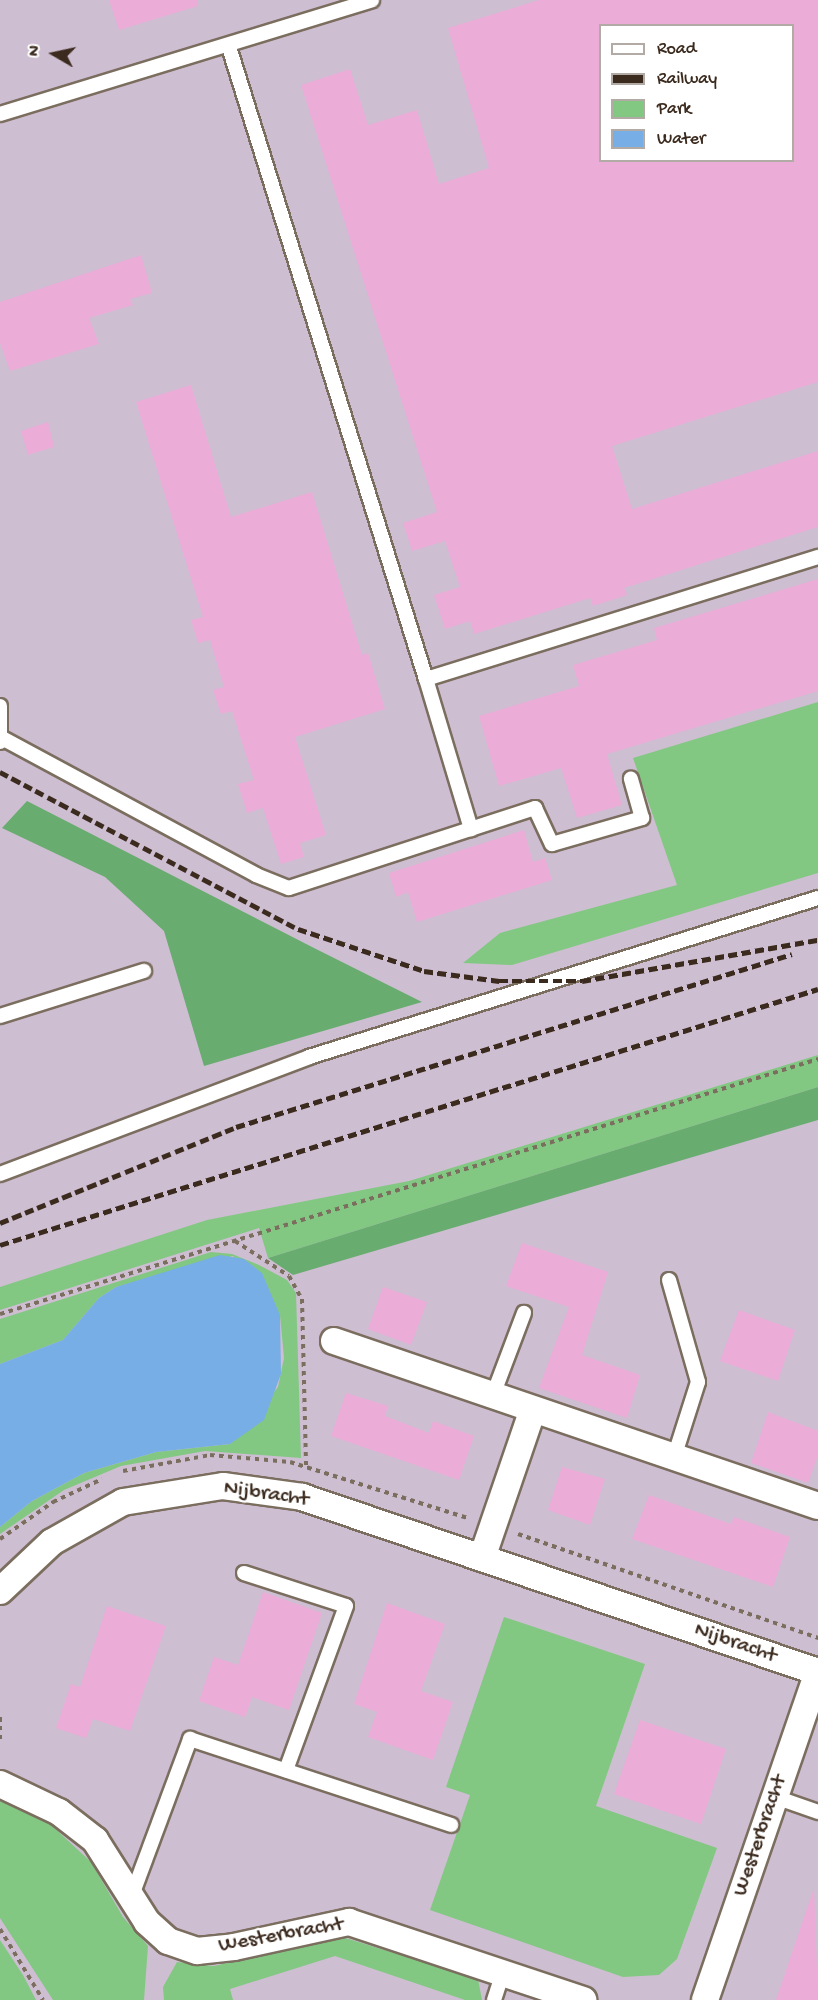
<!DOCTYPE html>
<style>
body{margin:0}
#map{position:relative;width:818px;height:2000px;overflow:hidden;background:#f2ecd8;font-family:"Gochi Hand",sans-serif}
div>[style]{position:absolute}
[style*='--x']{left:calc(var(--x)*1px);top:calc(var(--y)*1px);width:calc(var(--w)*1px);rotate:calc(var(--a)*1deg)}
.industrial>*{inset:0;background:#cebed1}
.green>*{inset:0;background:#82c882}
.forest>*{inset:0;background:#69ac70}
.water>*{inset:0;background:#77aee6}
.building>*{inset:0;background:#ebacd8}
.path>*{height:4px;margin-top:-2px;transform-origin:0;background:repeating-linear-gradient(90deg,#7b6e5f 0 4.5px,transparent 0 9px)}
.roads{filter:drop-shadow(2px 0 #7b6e5f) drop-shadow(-2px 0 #7b6e5f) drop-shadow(0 2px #7b6e5f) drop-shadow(0 -2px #7b6e5f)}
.lane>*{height:14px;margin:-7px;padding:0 7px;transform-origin:7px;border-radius:7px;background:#fff}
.street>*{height:26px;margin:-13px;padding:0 13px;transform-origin:13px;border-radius:13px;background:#fff}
.rail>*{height:4.5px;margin-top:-2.25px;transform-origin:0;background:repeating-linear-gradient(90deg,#3b2a1e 0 9px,transparent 0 13.5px)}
span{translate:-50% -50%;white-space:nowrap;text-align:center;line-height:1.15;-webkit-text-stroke:4.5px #fff;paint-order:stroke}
.street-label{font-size:22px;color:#3b2a1e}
.legend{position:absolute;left:599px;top:24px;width:195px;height:138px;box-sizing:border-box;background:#fff;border:2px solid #b1aaa5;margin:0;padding:8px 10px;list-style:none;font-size:18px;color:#3b2a1e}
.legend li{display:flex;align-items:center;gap:12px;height:30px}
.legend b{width:30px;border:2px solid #b1aaa5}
.north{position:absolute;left:24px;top:24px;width:60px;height:60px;-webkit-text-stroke:4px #fff;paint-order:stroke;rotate:279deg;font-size:16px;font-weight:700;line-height:24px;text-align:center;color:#3b2a1e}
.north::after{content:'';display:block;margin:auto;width:21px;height:27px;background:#3b2a1e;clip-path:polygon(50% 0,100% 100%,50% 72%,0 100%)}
</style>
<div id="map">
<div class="industrial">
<div style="clip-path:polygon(evenodd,0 0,818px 0,818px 2000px,0 2000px,0 0,600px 26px,792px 26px,792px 160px,600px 160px,600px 26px)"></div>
</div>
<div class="green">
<div style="clip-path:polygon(818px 702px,818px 873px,512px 965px,463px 963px,500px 933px,677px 885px,633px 758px)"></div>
<div style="clip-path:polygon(818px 1055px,818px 1087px,268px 1258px,259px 1228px,0 1310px,0 1287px,207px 1220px,409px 1181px)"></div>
<div style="clip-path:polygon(211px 1252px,232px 1254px,259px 1265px,287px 1280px,296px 1293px,301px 1458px,205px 1451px,121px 1466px,64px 1490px,0 1534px,0 1527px,32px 1501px,84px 1473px,156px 1452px,230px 1444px,278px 1387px,284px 1358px,280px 1315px,233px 1256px,116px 1287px,99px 1298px,63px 1340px,0 1364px,0 1319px)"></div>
<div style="clip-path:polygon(504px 1617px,645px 1664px,596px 1806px,717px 1848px,677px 1959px,659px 1975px,623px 1977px,430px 1910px,470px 1795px,446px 1787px)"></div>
<div style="clip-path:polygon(0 1801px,50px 1824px,91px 1862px,123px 1917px,148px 1946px,144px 2000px,53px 2000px,0 1918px)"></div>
<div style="clip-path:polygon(339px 1936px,478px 1979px,482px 2000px,465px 2000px,335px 1956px,230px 1989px,233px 2000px,164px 2000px,163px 1987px,177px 1962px,214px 1966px)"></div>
<div style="clip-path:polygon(0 1940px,23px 1975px,36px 2000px,0 2000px)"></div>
</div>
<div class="forest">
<div style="clip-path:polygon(27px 801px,314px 948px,422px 1002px,204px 1066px,164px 931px,105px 877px,2px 828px)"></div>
<div style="clip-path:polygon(818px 1087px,818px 1120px,293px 1275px,268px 1258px)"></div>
</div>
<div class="water">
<div style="clip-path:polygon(220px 1255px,244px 1259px,262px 1273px,280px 1315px,281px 1374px,264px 1420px,230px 1444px,156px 1452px,84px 1473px,32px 1501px,0 1527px,0 1364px,63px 1340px,99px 1298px,116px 1287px)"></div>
</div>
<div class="building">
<div style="clip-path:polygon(109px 0,198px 0,198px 6px,119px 30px)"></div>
<div style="clip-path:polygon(evenodd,539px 0,818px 0,818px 382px,612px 446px,632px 509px,818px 451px,818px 527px,624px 588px,627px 595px,593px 606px,590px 598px,474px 634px,470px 621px,445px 629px,434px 595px,460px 587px,445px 541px,412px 551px,403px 523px,437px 512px,301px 85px,350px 69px,368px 125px,417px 110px,439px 184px,489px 168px,448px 28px,539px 0,600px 26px,792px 26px,792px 160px,600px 160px,600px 26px)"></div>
<div style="clip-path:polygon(141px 255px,152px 293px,130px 299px,133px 305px,89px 318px,99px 344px,10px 371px,0 343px,0 302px)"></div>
<div style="clip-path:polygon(191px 385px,231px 517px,312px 492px,362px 655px,368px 653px,385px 709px,295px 737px,326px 835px,300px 843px,304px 857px,281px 864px,263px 808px,247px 813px,238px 784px,254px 780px,232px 711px,221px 714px,213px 690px,224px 687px,210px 640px,198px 643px,191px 620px,203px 617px,136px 402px)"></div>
<div style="clip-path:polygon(48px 422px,54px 447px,28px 455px,21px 431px)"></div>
<div style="clip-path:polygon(818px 579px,818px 691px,607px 754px,622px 805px,577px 818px,561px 768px,499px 786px,479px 716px,579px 686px,573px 665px,657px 640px,654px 628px)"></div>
<div style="clip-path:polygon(524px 830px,533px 862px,545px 858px,552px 880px,417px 922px,408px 892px,396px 897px,389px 873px)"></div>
<div style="clip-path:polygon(522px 1243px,608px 1272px,582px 1355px,640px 1375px,627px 1418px,539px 1388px,569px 1307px,506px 1286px)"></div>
<div style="clip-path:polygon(383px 1287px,427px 1302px,411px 1345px,368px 1329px)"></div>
<div style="clip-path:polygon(739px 1310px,795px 1330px,778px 1381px,720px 1361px)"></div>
<div style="clip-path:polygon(346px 1393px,388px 1406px,385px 1416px,429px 1433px,433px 1421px,474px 1436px,459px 1480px,331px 1436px)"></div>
<div style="clip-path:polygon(768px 1412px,818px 1431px,818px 1455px,808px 1483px,751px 1463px)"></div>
<div style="clip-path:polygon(562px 1467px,605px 1479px,590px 1525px,548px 1510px)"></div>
<div style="clip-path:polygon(649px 1495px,731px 1524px,734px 1517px,790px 1537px,773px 1587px,632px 1539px)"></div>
<div style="clip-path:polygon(263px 1592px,322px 1613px,289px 1710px,252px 1697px,245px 1717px,199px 1701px,214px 1657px,238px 1665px)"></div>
<div style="clip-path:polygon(387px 1603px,445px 1624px,421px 1691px,453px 1702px,433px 1760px,368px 1737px,377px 1712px,354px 1704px)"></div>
<div style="clip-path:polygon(107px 1606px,166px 1626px,130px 1731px,93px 1719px,86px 1738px,56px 1728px,71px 1684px,80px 1687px)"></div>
<div style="clip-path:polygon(640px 1720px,726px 1749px,701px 1824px,614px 1794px)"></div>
<div style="clip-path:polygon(814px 1888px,818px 2000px,776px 2000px)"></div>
</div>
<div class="path">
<div style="--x:235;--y:1241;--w:64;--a:32.9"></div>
<div style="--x:289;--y:1276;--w:26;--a:61"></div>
<div style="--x:302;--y:1299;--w:166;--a:88.6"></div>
<div style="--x:0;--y:1314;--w:857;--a:-17.31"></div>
<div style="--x:123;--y:1471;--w:88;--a:-10.4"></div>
<div style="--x:210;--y:1455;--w:80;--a:5"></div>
<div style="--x:290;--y:1462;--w:187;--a:17.5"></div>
<div style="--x:518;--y:1534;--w:318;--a:19.1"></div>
<div style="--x:0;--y:1539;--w:65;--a:-34.9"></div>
<div style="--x:53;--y:1502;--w:54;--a:-25.1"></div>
<div style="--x:0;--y:1717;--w:25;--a:90"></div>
<div style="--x:0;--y:1929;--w:83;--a:58.8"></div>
</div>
<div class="roads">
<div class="lane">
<div style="--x:229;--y:47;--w:662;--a:72.69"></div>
<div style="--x:426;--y:679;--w:411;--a:-17.3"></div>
<div style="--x:0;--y:114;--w:389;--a:-17"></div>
<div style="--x:426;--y:679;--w:157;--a:73.3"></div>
<div style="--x:0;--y:706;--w:36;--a:90"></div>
<div style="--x:2;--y:738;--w:289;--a:28.3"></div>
<div style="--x:256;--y:875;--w:35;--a:22"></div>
<div style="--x:289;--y:888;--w:259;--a:-18"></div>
<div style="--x:535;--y:808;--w:40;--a:65"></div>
<div style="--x:552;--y:844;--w:94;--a:-16.1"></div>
<div style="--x:642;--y:818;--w:41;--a:-105.8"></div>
<div style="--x:0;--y:1016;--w:151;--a:-17.4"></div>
<div style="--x:0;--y:1174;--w:330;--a:-20.7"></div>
<div style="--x:309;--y:1057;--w:533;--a:-17.35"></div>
<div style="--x:669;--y:1280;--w:106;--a:74.1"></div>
<div style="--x:698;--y:1382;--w:79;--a:107.7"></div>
<div style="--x:493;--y:1395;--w:88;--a:-69.3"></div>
<div style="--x:244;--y:1573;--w:107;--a:17.9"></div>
<div style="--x:346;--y:1606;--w:175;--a:110.1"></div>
<div style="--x:775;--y:1797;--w:46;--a:19.2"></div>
<div style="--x:131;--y:1898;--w:170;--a:-69.6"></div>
<div style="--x:190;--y:1739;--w:275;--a:18.2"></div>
<div style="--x:494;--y:2000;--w:29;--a:-72"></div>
</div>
<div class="street">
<div style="--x:334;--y:1341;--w:511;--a:18.82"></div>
<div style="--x:482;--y:1558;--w:157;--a:-71.1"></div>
<div style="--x:0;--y:1591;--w:71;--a:-43.3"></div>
<div style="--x:52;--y:1542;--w:81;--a:-29.4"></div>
<div style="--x:123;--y:1502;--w:101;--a:-9.1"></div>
<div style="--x:223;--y:1486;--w:80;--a:7.9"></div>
<div style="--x:302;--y:1497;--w:545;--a:18.73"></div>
<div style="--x:0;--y:1784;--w:65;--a:25.4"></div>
<div style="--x:59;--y:1812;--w:46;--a:37.9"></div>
<div style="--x:95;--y:1840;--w:97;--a:57.6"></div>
<div style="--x:147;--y:1922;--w:28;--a:42"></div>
<div style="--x:168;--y:1941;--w:31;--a:19"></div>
<div style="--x:197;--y:1951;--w:37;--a:-6"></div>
<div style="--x:234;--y:1947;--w:118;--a:-12.3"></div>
<div style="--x:349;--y:1922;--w:247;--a:18.4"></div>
<div style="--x:705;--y:2000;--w:348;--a:-71"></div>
</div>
</div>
<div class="rail">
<div style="--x:0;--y:772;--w:337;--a:27.8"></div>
<div style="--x:298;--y:929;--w:133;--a:18.4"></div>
<div style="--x:424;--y:971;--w:76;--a:7.6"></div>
<div style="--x:499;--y:981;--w:83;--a:0"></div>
<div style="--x:582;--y:981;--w:240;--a:-9.9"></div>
<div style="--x:0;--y:1223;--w:255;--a:-22.1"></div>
<div style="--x:236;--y:1127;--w:582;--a:-17.28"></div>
<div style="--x:0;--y:1245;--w:857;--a:-17.38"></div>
</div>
<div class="street-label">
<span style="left:266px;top:1495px;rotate:8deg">Nijbracht</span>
<span style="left:735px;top:1644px;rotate:19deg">Nijbracht</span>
<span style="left:761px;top:1836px;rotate:-71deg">Westerbracht</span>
<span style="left:281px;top:1936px;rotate:-10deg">Westerbracht</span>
</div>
<ul class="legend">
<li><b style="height:8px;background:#fff"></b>Road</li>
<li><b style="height:8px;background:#3b2a1e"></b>Railway</li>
<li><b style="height:16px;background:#82c882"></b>Park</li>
<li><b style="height:16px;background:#77aee6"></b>Water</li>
</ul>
<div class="north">N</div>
</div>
